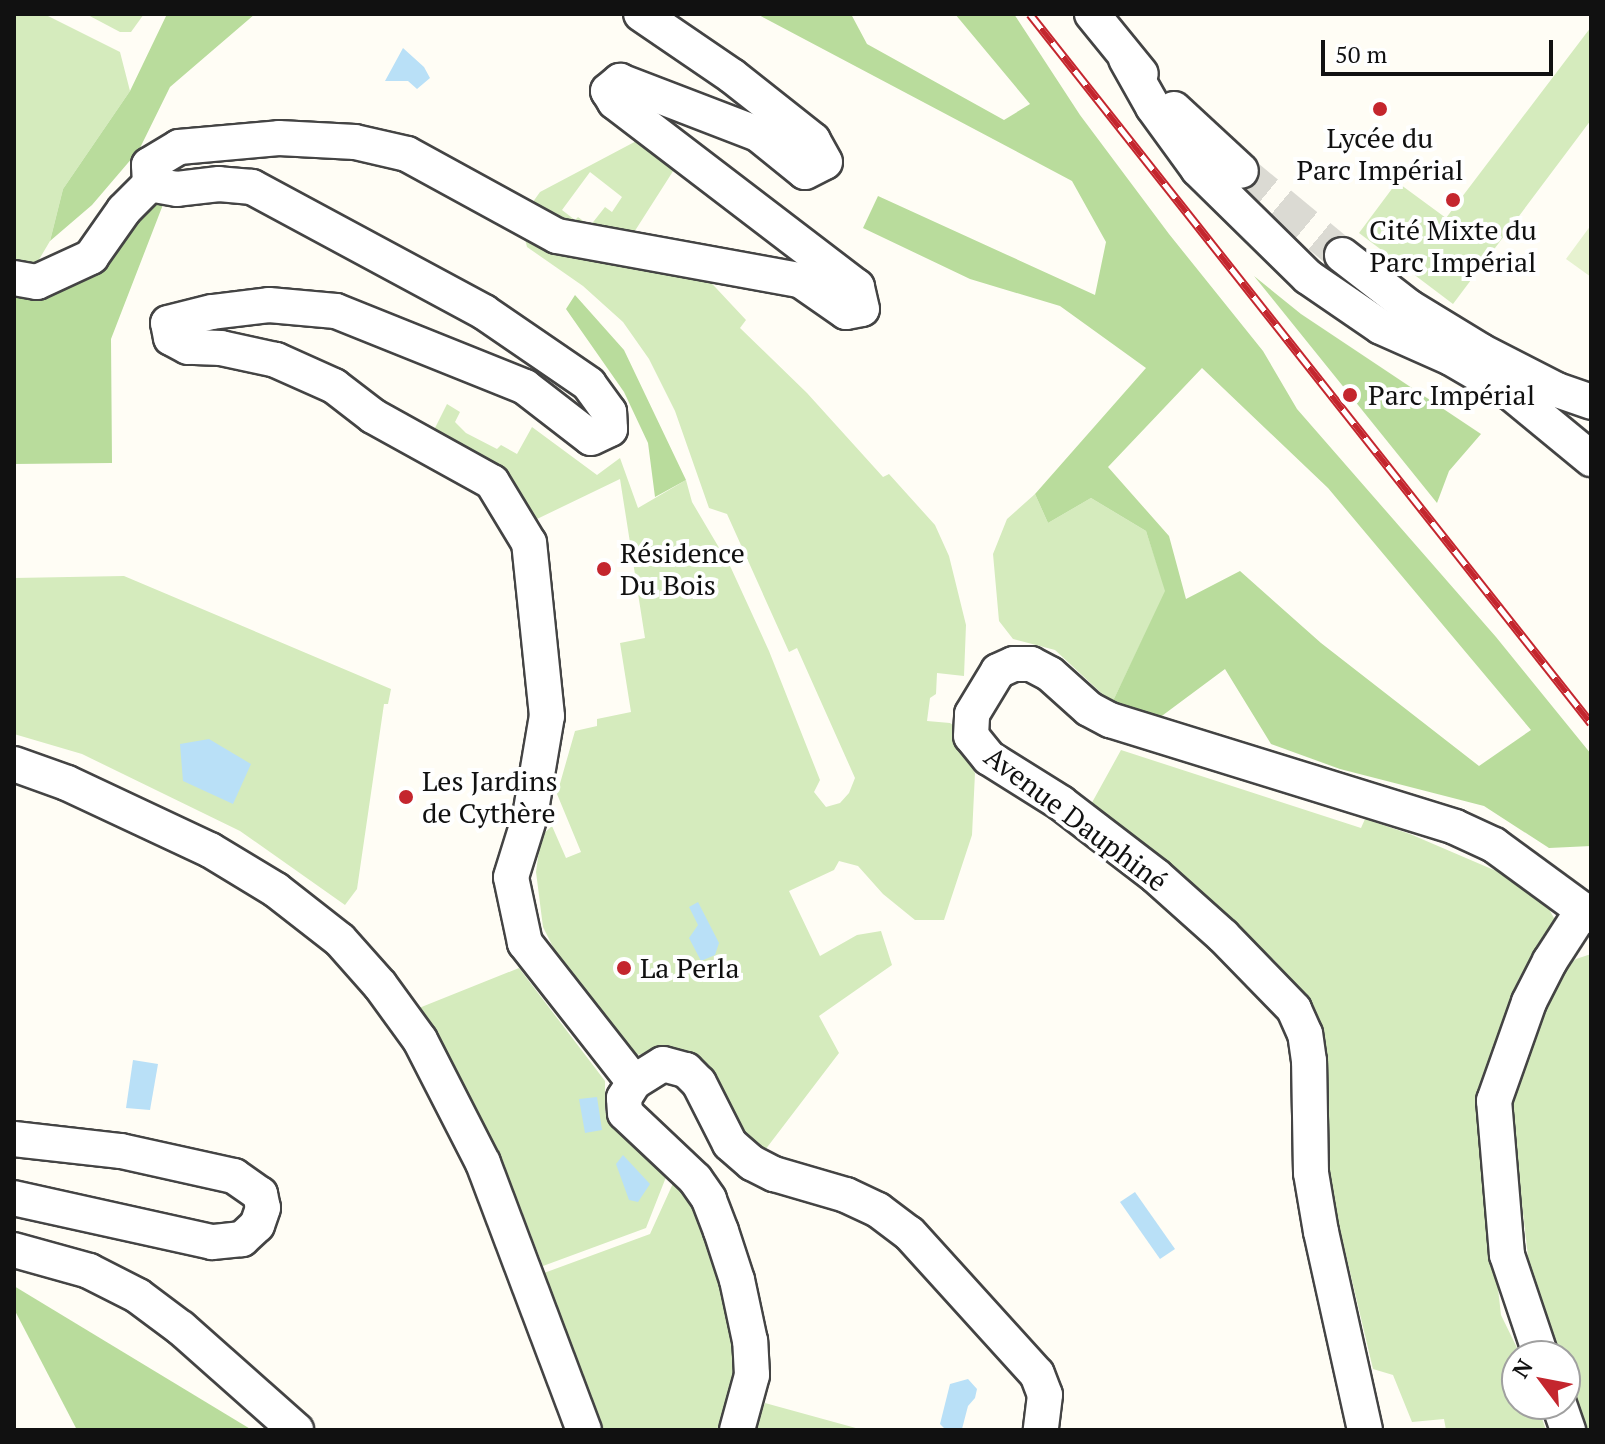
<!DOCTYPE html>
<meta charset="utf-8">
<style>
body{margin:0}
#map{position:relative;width:1605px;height:1444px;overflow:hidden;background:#fffdf5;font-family:"PT Serif",serif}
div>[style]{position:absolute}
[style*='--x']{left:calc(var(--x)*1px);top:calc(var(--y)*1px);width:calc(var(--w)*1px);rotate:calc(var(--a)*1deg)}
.green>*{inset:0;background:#d5ebbd}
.forest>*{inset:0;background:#b9dc9c}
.pitch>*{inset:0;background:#e6f2cf}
.water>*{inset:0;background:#b9e0f7}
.minor-tunnel>*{height:34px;margin-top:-17px;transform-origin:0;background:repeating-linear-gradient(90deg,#dbdad3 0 34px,transparent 0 51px)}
.roads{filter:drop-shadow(2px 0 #444) drop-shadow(-2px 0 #444) drop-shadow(0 2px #444) drop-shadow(0 -2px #444)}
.minor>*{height:34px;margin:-17px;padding:0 17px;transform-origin:17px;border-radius:17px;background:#fff}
.rail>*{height:9px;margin-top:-4.5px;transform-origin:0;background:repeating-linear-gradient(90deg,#fff 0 18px,#c4262e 0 36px);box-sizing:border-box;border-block:2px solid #c4262e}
.dots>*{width:22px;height:22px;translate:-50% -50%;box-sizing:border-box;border:4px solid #fff;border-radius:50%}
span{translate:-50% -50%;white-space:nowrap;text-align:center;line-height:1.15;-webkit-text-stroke:8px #fff;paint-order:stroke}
.poi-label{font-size:28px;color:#111}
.left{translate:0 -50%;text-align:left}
.street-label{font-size:28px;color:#111}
.frame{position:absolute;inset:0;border:16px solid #111;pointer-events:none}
.north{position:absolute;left:1501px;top:1340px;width:80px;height:80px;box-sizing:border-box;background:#fff;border:2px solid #a0a0a0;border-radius:50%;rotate:302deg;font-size:22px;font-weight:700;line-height:32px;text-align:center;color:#111}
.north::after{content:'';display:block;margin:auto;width:28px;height:36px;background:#c4262e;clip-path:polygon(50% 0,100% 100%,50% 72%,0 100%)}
.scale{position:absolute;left:1321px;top:40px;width:232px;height:36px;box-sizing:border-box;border:4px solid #111;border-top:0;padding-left:10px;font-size:24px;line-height:28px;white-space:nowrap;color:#111;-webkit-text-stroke:6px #fff;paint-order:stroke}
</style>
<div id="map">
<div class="green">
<div style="clip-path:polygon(14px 14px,44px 14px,120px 52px,130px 91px,63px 189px,50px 241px,34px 268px,14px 265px)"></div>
<div style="clip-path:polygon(86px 14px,144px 14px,131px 32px,120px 32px)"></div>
<div style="clip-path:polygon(1591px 27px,1591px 120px,1453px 304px,1359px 233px,1397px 182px,1446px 218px)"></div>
<div style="clip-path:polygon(evenodd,642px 138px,677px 165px,631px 237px,525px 213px,540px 192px,642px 138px,590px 172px,622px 197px,612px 212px,605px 207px,590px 226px,578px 217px,575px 220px,562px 210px,590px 172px)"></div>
<div style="clip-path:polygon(525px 239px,702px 273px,746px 320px,740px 328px,807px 393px,883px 477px,889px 474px,935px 525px,949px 556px,966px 625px,964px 676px,937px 673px,936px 694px,930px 698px,927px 721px,950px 723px,957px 728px,965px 757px,975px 773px,972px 835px,944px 920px,915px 920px,883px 894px,858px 866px,839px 861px,834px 870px,789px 891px,820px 956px,857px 935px,881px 931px,892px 965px,819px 1016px,839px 1053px,762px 1154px,744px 1138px,701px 1059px,672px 1048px,632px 1056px,564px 969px,543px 927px,536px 872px,541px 836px,552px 826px,566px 858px,581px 852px,557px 794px,575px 731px,597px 726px,597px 719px,631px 712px,620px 643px,645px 638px,620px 479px,537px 519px,505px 475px,429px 440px,447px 404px,460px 412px,455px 422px,466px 433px,497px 449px,501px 445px,517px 454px,532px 427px,597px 475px,620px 458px,638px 508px,686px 480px,692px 502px,731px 568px,769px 651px,820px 780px,814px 792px,826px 807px,840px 803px,849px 793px,855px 778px,797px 648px,789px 652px,727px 514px,709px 508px,675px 411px,649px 359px,623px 322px,583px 286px,527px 247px)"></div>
<div style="clip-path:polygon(1035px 494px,1048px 523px,1091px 498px,1146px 531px,1166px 591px,1112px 703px,1055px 650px,1013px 639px,999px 621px,993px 554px,1007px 519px)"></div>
<div style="clip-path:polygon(124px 576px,391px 689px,388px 704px,384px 704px,357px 889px,345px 905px,240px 831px,82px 754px,14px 734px,14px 578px)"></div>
<div style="clip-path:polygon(1121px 750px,1361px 828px,1365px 819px,1410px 834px,1531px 886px,1549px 909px,1555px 920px,1552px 929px,1519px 978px,1477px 1101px,1501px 1315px,1521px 1356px,1517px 1356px,1517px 1404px,1537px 1404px,1546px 1430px,1446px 1430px,1444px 1419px,1412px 1422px,1393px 1375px,1373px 1369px,1328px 1179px,1311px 1008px,1276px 962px,1223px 912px,1089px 808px)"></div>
<div style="clip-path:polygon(1591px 954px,1591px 1430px,1585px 1430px,1565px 1380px,1565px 1356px,1555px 1356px,1532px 1292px,1510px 1098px,1563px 970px,1576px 959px)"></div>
<div style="clip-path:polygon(519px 968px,605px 1081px,605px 1111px,610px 1120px,668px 1172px,646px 1228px,543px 1266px,512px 1186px,462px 1081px,414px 1010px)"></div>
<div style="clip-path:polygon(675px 1179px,690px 1194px,714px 1252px,739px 1365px,728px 1413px,720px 1430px,603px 1430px,544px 1273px,650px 1234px)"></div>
<div style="clip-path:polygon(765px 1403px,863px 1430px,753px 1430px)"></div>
</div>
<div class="forest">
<div style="clip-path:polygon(167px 14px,255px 14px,170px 87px,139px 150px,92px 205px,50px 241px,63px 189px,130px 91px)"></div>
<div style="clip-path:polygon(evenodd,757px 14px,851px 14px,867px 44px,1004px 120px,1030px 104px,955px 14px,1014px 14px,1080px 115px,1169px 234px,1263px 351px,1297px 409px,1496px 637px,1591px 754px,1591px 846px,1549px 848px,1484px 806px,1340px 769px,1271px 744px,1225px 669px,1155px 721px,1112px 703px,1165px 591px,1146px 531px,1091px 498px,1048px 523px,1035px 494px,1146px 368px,1060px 306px,970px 279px,863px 228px,878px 196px,1095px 295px,1106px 242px,1072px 181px,757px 14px,1202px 368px,1328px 488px,1531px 730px,1479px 766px,1321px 643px,1240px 571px,1186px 599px,1169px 536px,1108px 467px,1202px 368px)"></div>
<div style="clip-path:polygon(164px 202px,111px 339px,112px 463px,14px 464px,14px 282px,40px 287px,117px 203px)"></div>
<div style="clip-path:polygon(1254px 276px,1301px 314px,1481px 434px,1449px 471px,1437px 503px)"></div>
<div style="clip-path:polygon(575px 295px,624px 350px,686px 480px,655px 497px,648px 443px,624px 392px,566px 309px)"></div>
<div style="clip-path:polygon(14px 1286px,252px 1430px,77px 1430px,14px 1309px)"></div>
</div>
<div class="pitch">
<div style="clip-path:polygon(1591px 225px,1591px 277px,1566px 259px)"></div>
</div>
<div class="water">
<div style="clip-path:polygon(403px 48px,424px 67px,430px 78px,417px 89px,408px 81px,385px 81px)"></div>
<div style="clip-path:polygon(209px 739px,251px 764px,233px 804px,183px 781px,180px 744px)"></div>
<div style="clip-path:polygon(698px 902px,719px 943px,715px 955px,701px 961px,689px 938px,698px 925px,689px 907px)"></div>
<div style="clip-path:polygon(133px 1060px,158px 1064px,150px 1110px,126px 1108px)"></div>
<div style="clip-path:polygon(597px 1097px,602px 1130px,585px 1133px,579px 1099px)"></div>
<div style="clip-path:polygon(623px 1155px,650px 1184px,638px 1202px,629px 1200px,616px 1164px)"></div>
<div style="clip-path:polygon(1135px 1192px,1175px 1249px,1160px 1259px,1120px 1202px)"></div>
<div style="clip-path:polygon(968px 1379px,977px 1389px,975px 1398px,968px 1406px,962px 1429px,946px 1430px,940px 1424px,950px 1384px)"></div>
</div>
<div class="minor-tunnel">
<div style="--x:1241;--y:171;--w:131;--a:39.7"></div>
</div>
<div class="roads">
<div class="minor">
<div style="--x:1092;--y:14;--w:77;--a:50.8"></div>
<div style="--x:1126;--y:59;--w:55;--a:60.6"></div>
<div style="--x:1153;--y:107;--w:77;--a:54"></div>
<div style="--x:1198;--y:169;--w:154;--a:44.5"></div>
<div style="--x:1308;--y:277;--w:88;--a:34.4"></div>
<div style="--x:1381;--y:327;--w:77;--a:23.9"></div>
<div style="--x:1451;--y:358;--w:69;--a:30.3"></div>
<div style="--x:1511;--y:393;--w:104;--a:39.5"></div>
<div style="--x:1174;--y:109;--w:91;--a:42.8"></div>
<div style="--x:1342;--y:255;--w:85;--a:37.8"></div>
<div style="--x:1409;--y:307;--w:84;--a:31.4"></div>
<div style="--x:1481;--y:351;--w:85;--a:27.2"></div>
<div style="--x:1557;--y:390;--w:36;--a:19"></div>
<div style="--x:14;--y:278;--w:23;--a:10"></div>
<div style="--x:37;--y:282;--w:60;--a:-24.8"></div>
<div style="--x:91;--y:257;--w:57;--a:-54.9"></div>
<div style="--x:124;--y:210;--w:37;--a:-45"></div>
<div style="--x:14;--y:764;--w:56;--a:19.7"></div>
<div style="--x:67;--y:783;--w:158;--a:25.1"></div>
<div style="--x:210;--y:850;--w:77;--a:31.2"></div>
<div style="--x:276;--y:890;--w:81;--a:38"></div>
<div style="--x:340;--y:940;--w:60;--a:48.4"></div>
<div style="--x:380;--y:985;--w:68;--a:54"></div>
<div style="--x:420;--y:1040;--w:138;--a:62.9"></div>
<div style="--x:483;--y:1163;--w:285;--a:69.3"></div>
<div style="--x:634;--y:1082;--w:177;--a:-128.1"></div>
<div style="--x:525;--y:943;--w:67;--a:-102"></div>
<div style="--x:511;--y:877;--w:64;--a:-72.7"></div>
<div style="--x:530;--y:816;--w:101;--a:-80.4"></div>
<div style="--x:547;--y:716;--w:174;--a:-95.9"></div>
<div style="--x:529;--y:543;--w:71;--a:-121.2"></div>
<div style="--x:492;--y:482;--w:136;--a:-151"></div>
<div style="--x:373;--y:416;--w:49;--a:-142.4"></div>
<div style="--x:334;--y:386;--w:64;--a:-155.9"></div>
<div style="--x:276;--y:360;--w:56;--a:-167.7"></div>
<div style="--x:221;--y:348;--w:33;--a:-178"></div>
<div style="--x:188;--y:347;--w:19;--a:-152"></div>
<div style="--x:171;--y:338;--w:15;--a:-101"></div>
<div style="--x:168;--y:323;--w:45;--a:-14"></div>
<div style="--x:212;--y:312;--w:57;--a:-7"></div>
<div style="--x:269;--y:305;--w:67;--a:5.1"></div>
<div style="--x:336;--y:311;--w:204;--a:21.9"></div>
<div style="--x:525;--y:387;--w:83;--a:37.7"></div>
<div style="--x:591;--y:438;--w:21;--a:-25"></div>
<div style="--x:610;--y:429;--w:17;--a:-93"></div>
<div style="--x:609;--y:412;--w:34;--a:-126"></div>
<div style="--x:589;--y:384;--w:127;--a:-145.6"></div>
<div style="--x:484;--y:312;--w:264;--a:-151.7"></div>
<div style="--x:252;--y:187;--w:33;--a:-175"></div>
<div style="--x:219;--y:184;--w:42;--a:173.2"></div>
<div style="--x:177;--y:189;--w:27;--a:-170"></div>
<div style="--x:150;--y:184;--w:19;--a:-93"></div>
<div style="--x:149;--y:165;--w:35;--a:-31"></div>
<div style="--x:179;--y:147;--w:100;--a:-5.1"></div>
<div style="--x:279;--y:138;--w:76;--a:3"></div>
<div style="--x:355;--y:142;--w:53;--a:13"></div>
<div style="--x:407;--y:154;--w:171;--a:28.7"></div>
<div style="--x:557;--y:236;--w:247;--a:10.3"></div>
<div style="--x:800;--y:280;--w:56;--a:34.8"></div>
<div style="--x:846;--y:312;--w:16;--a:-11"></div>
<div style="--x:862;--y:309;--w:23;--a:-103"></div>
<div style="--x:857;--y:287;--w:305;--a:-142.6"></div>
<div style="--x:615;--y:102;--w:13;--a:-122"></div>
<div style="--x:608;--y:91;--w:16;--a:-40"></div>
<div style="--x:620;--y:81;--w:148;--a:21"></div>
<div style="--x:758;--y:134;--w:60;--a:39"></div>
<div style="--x:805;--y:172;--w:22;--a:-27"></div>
<div style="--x:825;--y:162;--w:25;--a:-119"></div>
<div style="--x:813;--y:140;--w:103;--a:-141.7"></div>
<div style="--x:732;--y:76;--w:110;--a:-145.7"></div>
<div style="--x:14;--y:1139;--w:108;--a:6.4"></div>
<div style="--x:121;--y:1151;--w:116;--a:12.5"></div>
<div style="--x:234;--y:1176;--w:32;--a:35"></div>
<div style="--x:260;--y:1194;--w:14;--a:78"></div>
<div style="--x:263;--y:1208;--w:18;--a:109"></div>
<div style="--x:257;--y:1225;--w:21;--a:137"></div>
<div style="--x:242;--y:1239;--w:30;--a:174"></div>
<div style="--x:212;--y:1242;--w:203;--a:-167.5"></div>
<div style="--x:14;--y:1250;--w:78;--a:15.6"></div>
<div style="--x:89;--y:1271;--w:55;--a:27"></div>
<div style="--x:138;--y:1296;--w:54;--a:36.7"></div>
<div style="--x:181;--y:1328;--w:154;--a:41.6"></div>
<div style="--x:1541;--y:1356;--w:107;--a:-108.6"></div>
<div style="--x:1507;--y:1255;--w:155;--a:-94.8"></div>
<div style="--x:1494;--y:1101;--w:105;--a:-70.5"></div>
<div style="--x:1529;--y:1002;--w:46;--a:-62.9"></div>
<div style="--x:1550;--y:961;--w:61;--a:-57.1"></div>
<div style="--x:1559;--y:1404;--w:28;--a:71"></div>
<div style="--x:737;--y:1430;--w:57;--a:-74.7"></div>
<div style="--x:752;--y:1375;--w:34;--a:-93"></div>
<div style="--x:750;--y:1341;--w:62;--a:-102"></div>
<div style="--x:737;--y:1280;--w:52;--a:-108.1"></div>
<div style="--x:721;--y:1231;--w:34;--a:-111"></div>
<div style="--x:709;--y:1199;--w:24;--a:-125"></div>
<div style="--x:695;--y:1179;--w:96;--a:-136.7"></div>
<div style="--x:625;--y:1113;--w:15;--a:-94"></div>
<div style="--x:624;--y:1098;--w:19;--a:-58"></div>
<div style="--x:634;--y:1082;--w:34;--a:-32"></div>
<div style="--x:663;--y:1064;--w:24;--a:15"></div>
<div style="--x:686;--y:1070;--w:18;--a:45"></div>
<div style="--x:699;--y:1083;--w:68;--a:63.1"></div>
<div style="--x:730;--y:1144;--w:29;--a:41"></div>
<div style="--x:752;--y:1163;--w:25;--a:27"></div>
<div style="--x:774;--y:1174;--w:75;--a:16.3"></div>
<div style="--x:846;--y:1195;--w:35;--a:25"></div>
<div style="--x:878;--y:1210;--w:39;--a:37"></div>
<div style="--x:909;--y:1233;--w:190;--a:47.8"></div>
<div style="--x:1037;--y:1374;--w:22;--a:69"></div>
<div style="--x:1045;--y:1395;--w:35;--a:97"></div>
<div style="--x:1365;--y:1430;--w:203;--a:-102.5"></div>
<div style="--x:1321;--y:1232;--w:60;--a:-99.6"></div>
<div style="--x:1311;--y:1173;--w:112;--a:-91"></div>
<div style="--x:1309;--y:1061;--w:27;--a:-98"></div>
<div style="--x:1305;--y:1034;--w:27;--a:-114"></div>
<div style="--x:1294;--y:1009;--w:102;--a:-134.2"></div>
<div style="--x:1223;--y:936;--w:90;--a:-138.2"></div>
<div style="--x:1156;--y:876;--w:120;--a:-142.5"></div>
<div style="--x:1061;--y:803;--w:85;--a:-148"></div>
<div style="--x:989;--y:758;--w:28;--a:-129"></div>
<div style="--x:971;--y:736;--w:22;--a:-87"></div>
<div style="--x:972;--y:714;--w:50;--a:-58.8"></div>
<div style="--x:998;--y:671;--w:17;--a:-24"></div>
<div style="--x:1014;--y:664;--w:17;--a:0"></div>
<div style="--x:1031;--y:664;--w:21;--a:28"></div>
<div style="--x:1050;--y:674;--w:52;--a:41.9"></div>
<div style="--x:1089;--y:709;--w:24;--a:28"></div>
<div style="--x:1110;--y:720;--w:361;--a:17.2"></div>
<div style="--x:1455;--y:827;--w:43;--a:24.8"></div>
<div style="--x:1494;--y:845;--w:120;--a:36.2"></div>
</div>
</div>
<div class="rail">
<div style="--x:1030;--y:14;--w:904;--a:51.65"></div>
</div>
<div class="dots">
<div style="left:1380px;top:109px;background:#c4262e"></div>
<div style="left:1453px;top:200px;background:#c4262e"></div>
<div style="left:1350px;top:395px;background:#c4262e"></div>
<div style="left:604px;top:569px;background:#c4262e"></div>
<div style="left:406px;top:797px;background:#c4262e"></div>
<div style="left:624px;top:968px;background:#c4262e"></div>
</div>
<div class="poi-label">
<span style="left:1380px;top:154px">Lycée du<br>Parc Impérial</span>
<span style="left:1453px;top:246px">Cité Mixte du<br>Parc Impérial</span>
<span class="left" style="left:1368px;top:395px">Parc Impérial</span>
<span class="left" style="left:620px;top:569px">Résidence<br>Du Bois</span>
<span class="left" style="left:422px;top:797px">Les Jardins<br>de Cythère</span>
<span class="left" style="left:640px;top:968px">La Perla</span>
</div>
<div class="street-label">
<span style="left:1076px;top:819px;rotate:37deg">Avenue Dauphiné</span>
</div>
<div class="frame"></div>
<div class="north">N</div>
<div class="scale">50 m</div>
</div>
